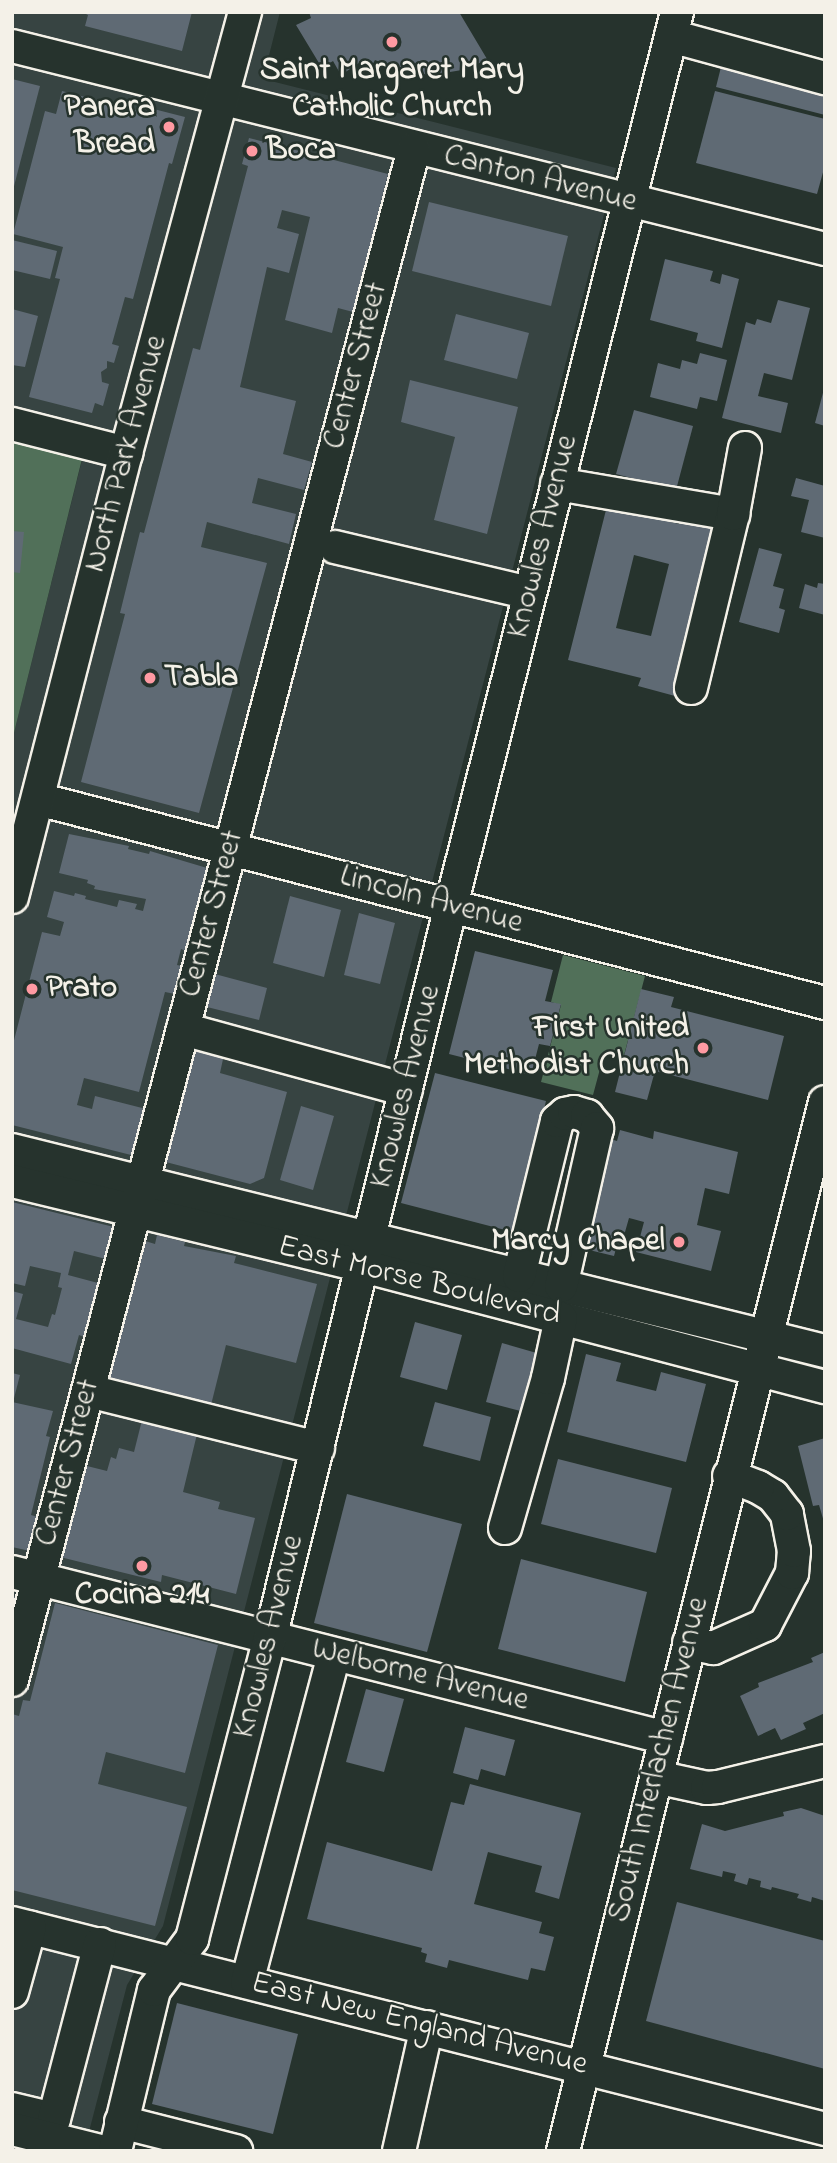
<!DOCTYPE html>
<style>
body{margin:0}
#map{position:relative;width:837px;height:2163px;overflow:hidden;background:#26332d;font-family:"Indie Flower",sans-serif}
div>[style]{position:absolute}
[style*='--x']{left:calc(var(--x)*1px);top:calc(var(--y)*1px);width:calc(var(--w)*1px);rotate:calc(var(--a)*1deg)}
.built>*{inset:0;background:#374442}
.green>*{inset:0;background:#517059}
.building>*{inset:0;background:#5f6a74}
.roads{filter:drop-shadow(2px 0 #f4f1e8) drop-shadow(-2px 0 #f4f1e8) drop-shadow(0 2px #f4f1e8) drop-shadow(0 -2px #f4f1e8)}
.minor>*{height:32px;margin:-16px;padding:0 16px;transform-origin:16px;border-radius:16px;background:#26332d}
.dots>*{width:19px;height:19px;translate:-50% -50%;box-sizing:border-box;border:4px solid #26332d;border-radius:50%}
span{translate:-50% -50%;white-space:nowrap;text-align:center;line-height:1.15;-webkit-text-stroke:5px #26332d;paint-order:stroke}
.poi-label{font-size:32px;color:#f4f1e8;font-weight:700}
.right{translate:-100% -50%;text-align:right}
.left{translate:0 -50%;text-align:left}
.street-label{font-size:32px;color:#f4f1e8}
.frame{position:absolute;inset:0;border:14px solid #f4f1e8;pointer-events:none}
</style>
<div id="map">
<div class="built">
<div style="clip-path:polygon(12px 12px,280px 12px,263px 79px,616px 168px,163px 1926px,127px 1985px,84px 2151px,12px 2151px,12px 741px,82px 460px,12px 442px)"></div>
</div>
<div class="green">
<div style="clip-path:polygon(12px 442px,82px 459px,12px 741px)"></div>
<div style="clip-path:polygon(563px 955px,645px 976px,623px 1059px,604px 1054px,593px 1095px,541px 1082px,561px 1005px,551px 1002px)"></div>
</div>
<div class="building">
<div style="clip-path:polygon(82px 12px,192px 12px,182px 51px,85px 26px,88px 15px)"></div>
<div style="clip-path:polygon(309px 12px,459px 12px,487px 59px,468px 69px,432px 75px,405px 72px,375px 60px,370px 69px,359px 63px,341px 75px,333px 61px,322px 68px,296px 25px,311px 18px)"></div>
<div style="clip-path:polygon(723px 59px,825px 85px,825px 115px,716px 87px)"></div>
<div style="clip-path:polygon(12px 79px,40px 86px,13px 190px,12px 190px)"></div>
<div style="clip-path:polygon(62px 91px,136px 110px,138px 105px,185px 117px,172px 164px,169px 163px,133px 299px,125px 297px,112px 344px,119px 346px,114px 363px,107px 361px,107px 368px,101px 372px,102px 382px,109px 384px,103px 406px,95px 403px,92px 413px,29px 397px,60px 279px,55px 278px,63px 247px,13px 234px,45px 111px,56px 114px)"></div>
<div style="clip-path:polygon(715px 91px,825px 119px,825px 165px,817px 194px,696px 163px)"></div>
<div style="clip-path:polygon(249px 138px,388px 174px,353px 312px,338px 308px,332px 333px,285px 320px,310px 217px,282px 210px,277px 228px,299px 234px,289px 273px,267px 267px,240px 387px,296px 401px,283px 454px,312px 462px,304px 490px,258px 478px,252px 503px,296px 514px,289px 544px,207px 522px,201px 547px,267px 563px,199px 813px,81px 782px,125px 614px,120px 613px,140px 532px,144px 533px,193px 348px,200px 350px,248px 166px,242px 164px)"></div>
<div style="clip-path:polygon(429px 202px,568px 236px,551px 306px,412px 271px)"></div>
<div style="clip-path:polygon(12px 240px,57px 251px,50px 279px,12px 270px)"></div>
<div style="clip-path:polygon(665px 259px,713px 271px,710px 281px,720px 284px,722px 274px,739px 279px,722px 348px,696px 341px,698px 333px,650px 320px)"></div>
<div style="clip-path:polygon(778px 300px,810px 308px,792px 380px,764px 373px,758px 396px,788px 403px,781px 433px,722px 418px,746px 322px,755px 325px,757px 319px,771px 323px)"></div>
<div style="clip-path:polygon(12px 309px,38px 316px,25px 367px,12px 365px)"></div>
<div style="clip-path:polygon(456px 314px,529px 333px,517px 379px,444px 360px)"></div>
<div style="clip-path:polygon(700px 353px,727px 360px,717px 401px,700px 397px,697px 409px,650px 397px,658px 363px,680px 369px,682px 360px,697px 364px)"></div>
<div style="clip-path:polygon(410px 380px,518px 407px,487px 534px,434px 520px,455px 437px,401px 422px)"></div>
<div style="clip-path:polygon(824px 389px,825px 389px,825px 426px,815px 423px)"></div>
<div style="clip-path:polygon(634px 410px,693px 426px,676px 490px,616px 474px)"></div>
<div style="clip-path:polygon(796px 478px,825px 486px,825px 538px,801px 532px,809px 500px,791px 496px)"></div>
<div style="clip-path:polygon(evenodd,607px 506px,679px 524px,681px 516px,718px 525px,675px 696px,638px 686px,641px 678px,568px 660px,607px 506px,634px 555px,669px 564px,651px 636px,616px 628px,634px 555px)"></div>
<div style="clip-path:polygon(12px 531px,24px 532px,20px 573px,12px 572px)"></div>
<div style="clip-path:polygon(759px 548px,782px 554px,773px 586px,784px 589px,779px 608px,785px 610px,779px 633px,739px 622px)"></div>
<div style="clip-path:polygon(818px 583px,825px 584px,825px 615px,799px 608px,805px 584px,817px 588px)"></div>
<div style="clip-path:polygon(69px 834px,129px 846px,128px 849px,149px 854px,150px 851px,207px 868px,186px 951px,181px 949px,177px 965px,186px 967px,180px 995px,165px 992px,139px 1092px,84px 1078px,77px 1105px,92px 1109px,95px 1096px,150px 1110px,139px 1157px,12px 1125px,12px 1048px,42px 932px,60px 936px,64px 922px,47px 917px,54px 891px,74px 896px,75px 893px,86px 896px,85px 899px,117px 907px,119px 900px,137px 904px,135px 909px,143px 911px,146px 899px,94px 889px,95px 886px,87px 883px,88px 880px,59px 873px)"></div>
<div style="clip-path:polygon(290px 896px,341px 910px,324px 977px,273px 963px)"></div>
<div style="clip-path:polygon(359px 913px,395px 923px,380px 984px,344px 975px)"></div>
<div style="clip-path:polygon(475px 951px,553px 970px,545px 1001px,561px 1004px,550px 1046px,539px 1044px,531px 1075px,449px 1054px)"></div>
<div style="clip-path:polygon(211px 973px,267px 988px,259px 1020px,203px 1006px)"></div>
<div style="clip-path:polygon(641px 989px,674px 997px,671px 1007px,784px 1036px,768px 1100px,655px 1071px,647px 1100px,615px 1092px)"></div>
<div style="clip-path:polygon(194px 1042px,225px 1050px,220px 1073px,287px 1092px,264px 1178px,250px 1184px,162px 1161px)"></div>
<div style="clip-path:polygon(435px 1073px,546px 1101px,513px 1232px,401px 1203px)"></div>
<div style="clip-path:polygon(301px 1106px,334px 1116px,313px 1190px,280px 1180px)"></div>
<div style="clip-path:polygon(620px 1130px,653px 1139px,654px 1131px,738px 1152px,729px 1194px,705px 1188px,697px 1225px,721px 1231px,711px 1271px,636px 1252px,644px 1222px,633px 1219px,629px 1218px,621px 1246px,617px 1245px,614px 1256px,585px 1249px,607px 1138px,617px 1141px)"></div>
<div style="clip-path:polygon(12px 1202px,118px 1228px,110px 1260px,74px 1251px,68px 1275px,98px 1283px,84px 1337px,79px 1335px,71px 1364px,12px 1348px,12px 1291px,23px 1294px,16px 1319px,48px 1327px,52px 1314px,55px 1315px,62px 1288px,58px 1287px,61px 1273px,30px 1266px,25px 1286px,12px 1283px)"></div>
<div style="clip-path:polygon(157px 1235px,185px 1242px,184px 1246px,236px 1256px,234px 1263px,317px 1284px,296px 1363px,226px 1345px,209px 1413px,105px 1386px,142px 1240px,155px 1244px)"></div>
<div style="clip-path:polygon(415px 1322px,462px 1335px,447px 1390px,400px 1377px)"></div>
<div style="clip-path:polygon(502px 1343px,547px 1356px,532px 1414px,486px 1402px)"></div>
<div style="clip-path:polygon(586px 1354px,621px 1363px,616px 1381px,656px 1391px,661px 1372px,706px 1384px,686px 1462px,567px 1432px)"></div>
<div style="clip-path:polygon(12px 1373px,20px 1375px,13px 1402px,12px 1401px)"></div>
<div style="clip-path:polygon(12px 1402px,53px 1411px,46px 1436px,50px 1437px,31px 1515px,38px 1517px,30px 1551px,12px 1547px)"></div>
<div style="clip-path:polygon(435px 1402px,491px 1417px,480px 1461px,423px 1446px)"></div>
<div style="clip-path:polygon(143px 1416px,198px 1430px,183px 1492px,220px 1502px,218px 1509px,255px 1518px,236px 1594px,162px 1575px,161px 1582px,60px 1557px,83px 1465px,107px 1471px,111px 1457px,116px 1459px,119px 1448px,134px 1452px)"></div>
<div style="clip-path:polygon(825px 1438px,825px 1522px,824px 1522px,819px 1505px,813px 1506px,798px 1446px)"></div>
<div style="clip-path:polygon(558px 1459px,672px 1488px,656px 1553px,541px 1524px)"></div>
<div style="clip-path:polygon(347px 1494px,462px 1524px,427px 1652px,314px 1623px)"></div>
<div style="clip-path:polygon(521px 1559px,647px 1592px,625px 1682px,498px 1649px)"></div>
<div style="clip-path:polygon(12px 1596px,24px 1599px,12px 1640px)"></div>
<div style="clip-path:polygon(55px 1603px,218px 1645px,185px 1773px,106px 1752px,98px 1784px,187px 1807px,155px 1926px,12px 1890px,12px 1714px,19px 1716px,23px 1700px,30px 1701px)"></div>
<div style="clip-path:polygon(825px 1652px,825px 1713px,803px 1723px,806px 1729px,781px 1740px,775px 1728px,758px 1736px,740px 1696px,759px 1687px,758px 1683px,813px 1662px,811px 1658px)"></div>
<div style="clip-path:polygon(366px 1689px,404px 1699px,384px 1772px,346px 1762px)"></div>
<div style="clip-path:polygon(465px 1727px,515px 1740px,505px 1776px,481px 1769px,478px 1780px,453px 1773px)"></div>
<div style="clip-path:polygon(470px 1784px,581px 1813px,559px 1899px,535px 1892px,542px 1866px,488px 1852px,474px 1904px,542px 1922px,539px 1933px,554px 1937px,545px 1971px,531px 1968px,528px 1980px,449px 1960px,447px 1968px,425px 1962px,427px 1954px,421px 1952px,422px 1948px,307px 1919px,327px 1842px,432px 1871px,451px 1802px,464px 1805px)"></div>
<div style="clip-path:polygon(801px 1808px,825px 1816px,825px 1901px,812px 1897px,811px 1902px,797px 1898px,799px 1894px,772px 1887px,771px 1890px,760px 1887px,761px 1881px,749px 1878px,747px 1885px,734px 1881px,736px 1874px,723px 1871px,722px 1877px,690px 1869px,702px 1824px,725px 1831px,784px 1816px,783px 1812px)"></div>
<div style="clip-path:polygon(677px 1902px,825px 1941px,825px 2069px,646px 2021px)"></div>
<div style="clip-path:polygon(177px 2003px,298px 2034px,273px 2134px,152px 2104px)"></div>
</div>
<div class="roads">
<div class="minor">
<div style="--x:671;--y:36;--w:160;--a:15.3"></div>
<div style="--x:12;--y:46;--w:838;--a:14.02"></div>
<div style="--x:12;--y:424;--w:118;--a:14.3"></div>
<div style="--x:557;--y:484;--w:179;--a:9.7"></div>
<div style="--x:733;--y:514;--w:179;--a:103.6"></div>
<div style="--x:733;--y:514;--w:67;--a:-79.7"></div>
<div style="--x:335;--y:547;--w:199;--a:13.3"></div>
<div style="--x:38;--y:799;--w:813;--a:14.53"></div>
<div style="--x:12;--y:897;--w:458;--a:-75.6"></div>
<div style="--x:126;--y:453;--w:457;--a:-74.9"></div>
<div style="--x:183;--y:1029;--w:231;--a:15.3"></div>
<div style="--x:12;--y:1150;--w:837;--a:13.89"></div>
<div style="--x:12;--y:1181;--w:361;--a:13.6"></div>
<div style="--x:363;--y:1266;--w:478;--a:14.7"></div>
<div style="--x:519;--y:1276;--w:160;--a:-76.2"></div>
<div style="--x:557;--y:1121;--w:11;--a:-41"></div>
<div style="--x:565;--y:1114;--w:9;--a:-13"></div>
<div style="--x:574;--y:1112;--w:14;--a:17"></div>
<div style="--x:587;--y:1116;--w:16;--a:50"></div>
<div style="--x:597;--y:1128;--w:162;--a:102.8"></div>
<div style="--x:89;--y:1391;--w:236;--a:14"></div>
<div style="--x:505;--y:1528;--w:156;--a:-74"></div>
<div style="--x:548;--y:1378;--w:61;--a:-77.8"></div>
<div style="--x:12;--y:1572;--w:675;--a:14.24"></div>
<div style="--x:689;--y:1643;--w:25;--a:12"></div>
<div style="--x:713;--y:1648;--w:57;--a:-23.9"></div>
<div style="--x:765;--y:1625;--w:59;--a:-62.6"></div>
<div style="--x:792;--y:1573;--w:22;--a:-85"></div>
<div style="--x:794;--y:1551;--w:38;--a:-101"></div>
<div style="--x:787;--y:1514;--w:23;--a:-128"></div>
<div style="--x:773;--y:1496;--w:17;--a:-149"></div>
<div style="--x:758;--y:1487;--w:31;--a:-159"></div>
<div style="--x:12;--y:1680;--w:1583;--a:-75.29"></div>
<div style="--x:656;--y:1777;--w:52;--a:12.2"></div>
<div style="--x:707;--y:1788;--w:11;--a:-5"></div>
<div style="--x:718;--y:1787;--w:110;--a:-13.7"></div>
<div style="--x:12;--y:1923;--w:839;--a:14.22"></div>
<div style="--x:247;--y:1982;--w:339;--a:-75.1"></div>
<div style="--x:12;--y:1992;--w:67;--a:-74.5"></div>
<div style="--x:12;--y:2109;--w:43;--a:13.4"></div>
<div style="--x:54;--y:2119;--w:181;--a:-75.3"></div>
<div style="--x:121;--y:2122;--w:119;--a:14.2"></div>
<div style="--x:16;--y:2130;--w:87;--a:14"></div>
<div style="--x:115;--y:2151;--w:166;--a:-76.4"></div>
<div style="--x:154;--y:1990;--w:64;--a:-53.3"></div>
<div style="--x:192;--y:1939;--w:311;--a:-75.5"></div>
<div style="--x:270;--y:1638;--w:754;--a:-76.11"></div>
<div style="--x:451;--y:906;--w:922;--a:-75.81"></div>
<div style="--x:399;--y:2151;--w:127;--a:-77.3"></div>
<div style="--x:563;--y:2151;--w:1081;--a:-75.98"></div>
</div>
</div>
<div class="dots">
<div style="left:392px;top:42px;background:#ff9aa2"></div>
<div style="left:169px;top:127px;background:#ff9aa2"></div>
<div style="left:252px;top:151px;background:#ff9aa2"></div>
<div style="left:150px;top:678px;background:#ff9aa2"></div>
<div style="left:32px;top:989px;background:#ff9aa2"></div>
<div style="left:703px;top:1048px;background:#ff9aa2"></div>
<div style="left:679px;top:1242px;background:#ff9aa2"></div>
<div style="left:142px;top:1566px;background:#ff9aa2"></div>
</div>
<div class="poi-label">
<span style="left:392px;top:90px">Saint Margaret Mary<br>Catholic Church</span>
<span class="right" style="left:155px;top:127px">Panera<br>Bread</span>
<span class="left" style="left:266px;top:151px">Boca</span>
<span class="left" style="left:164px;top:678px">Tabla</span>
<span class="left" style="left:46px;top:989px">Prato</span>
<span class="right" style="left:689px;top:1048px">First United<br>Methodist Church</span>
<span class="right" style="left:665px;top:1242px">Marcy Chapel</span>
<span style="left:142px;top:1596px">Cocina 214</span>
</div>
<div class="street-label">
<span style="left:540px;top:180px;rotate:14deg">Canton Avenue</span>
<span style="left:357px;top:366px;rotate:-75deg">Center Street</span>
<span style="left:127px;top:454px;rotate:-75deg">North Park Avenue</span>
<span style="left:544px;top:537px;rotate:-76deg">Knowles Avenue</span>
<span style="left:431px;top:901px;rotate:15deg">Lincoln Avenue</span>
<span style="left:213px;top:914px;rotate:-75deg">Center Street</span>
<span style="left:407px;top:1087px;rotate:-76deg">Knowles Avenue</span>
<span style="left:419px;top:1282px;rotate:14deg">East Morse Boulevard</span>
<span style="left:69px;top:1463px;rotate:-75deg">Center Street</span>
<span style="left:270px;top:1637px;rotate:-76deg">Knowles Avenue</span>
<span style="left:420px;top:1676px;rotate:14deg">Welborne Avenue</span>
<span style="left:660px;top:1760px;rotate:-76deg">South Interlachen Avenue</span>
<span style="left:419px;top:2025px;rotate:14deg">East New England Avenue</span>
</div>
<div class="frame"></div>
</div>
